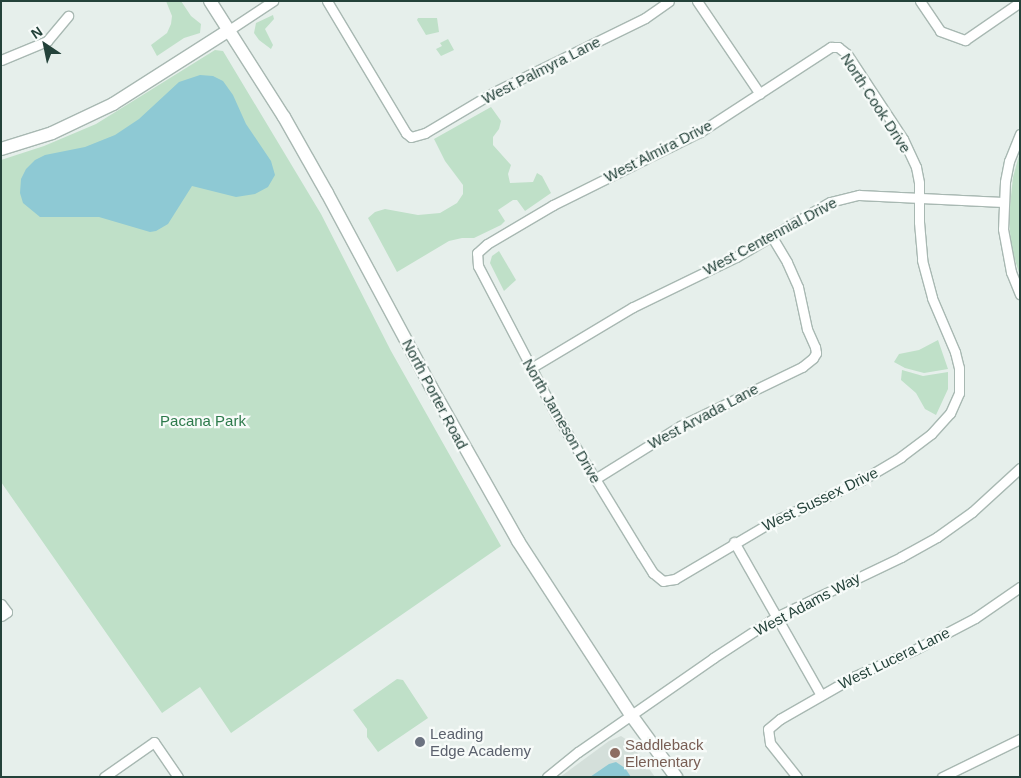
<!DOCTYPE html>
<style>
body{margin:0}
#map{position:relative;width:1021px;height:778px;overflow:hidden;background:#e6efeb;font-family:Helvetica,sans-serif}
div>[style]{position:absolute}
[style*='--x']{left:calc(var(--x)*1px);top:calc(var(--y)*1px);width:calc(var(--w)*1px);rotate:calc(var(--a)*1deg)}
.built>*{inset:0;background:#d4dfda}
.green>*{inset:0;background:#bfe0c8}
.water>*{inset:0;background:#8ec9d4}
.roads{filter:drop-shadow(1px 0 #a8b8b2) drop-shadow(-1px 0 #a8b8b2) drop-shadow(0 1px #a8b8b2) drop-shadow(0 -1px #a8b8b2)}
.street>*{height:9px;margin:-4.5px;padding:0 4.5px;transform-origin:4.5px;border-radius:4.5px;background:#fff}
.secondary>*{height:12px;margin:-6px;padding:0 6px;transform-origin:6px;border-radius:6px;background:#fff}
.dots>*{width:14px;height:14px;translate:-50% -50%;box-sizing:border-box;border:2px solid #f7fbf9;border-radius:50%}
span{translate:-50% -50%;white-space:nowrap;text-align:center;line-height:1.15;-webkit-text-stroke:4.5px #f7fbf9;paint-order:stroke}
.street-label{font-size:15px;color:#24423a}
.park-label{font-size:15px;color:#2d7a4b}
.worship-label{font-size:15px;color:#5b616d}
.left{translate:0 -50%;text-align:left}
.education-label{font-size:15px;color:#785e54}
.frame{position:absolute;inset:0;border:2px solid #24423a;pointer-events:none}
.north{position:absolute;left:20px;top:20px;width:50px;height:50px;-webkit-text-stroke:4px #f7fbf9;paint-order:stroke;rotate:326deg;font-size:14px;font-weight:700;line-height:20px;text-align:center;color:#24423a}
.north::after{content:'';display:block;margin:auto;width:18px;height:22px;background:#24423a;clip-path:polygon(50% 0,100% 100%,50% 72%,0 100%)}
</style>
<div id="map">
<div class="built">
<div style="clip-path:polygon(621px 736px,630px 742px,655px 777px,560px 777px,609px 741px)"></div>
</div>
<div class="green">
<div style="clip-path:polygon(166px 1px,181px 1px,191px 16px,201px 24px,200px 33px,184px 38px,157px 56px,151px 45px,167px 33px,171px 24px,172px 16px)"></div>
<div style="clip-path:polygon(273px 15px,274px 19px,265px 29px,273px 45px,271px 49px,259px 40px,254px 33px,256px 23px)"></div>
<div style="clip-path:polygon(418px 18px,437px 18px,439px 32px,426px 35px,417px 20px)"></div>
<div style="clip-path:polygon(448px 39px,454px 50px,441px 56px,436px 49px,442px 46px,440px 43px)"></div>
<div style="clip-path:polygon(215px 50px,223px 51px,321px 214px,391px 351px,501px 546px,231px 733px,200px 687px,162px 713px,1px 482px,1px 160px,44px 146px,96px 124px)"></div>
<div style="clip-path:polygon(491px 107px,501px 121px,499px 129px,493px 137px,493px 145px,511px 165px,508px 174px,510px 183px,533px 182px,537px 173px,542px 176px,551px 193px,525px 211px,517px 200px,513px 200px,498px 210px,505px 221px,501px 225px,474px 238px,462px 238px,449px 241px,397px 272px,368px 218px,375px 212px,385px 209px,418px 215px,440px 213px,457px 203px,463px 194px,463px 185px,445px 161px,434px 139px)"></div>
<div style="clip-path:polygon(1020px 152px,1020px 276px,1011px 247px,1009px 216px,1013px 177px)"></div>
<div style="clip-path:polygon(499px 251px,516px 280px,504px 291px,490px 263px,492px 256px)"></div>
<div style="clip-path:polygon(938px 340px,948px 369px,924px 373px,905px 368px,894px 362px,899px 354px,919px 350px)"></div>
<div style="clip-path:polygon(902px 370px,923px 376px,948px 372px,948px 389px,936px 415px,925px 409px,916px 393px,901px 380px)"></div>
<div style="clip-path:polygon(397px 679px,403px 680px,428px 718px,378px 752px,367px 737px,367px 729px,353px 710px)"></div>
</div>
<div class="water">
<div style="clip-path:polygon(200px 75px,213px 76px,223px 81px,233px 95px,246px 124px,271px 161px,275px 175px,268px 187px,255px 194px,236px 197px,192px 186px,168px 224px,156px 231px,150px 232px,99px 217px,40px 217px,23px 203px,20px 193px,21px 179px,26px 169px,35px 160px,45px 155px,85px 147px,115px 135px,139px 119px,179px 82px)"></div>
<div style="clip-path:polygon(616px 762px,625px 768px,631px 777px,590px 777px,609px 764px)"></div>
</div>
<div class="roads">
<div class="street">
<div style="--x:327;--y:1;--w:154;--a:59.1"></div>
<div style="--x:406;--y:133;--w:6;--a:39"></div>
<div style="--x:411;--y:137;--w:15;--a:-16"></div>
<div style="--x:425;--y:133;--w:80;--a:-30.7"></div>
<div style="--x:494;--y:92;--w:168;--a:-26.1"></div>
<div style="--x:645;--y:18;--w:29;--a:-35"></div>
<div style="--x:697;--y:1;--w:112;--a:55.9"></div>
<div style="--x:920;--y:1;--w:36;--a:56"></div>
<div style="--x:940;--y:31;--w:27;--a:20"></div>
<div style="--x:965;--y:40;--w:67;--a:-34.6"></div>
<div style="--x:229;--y:30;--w:53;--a:-33.4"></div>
<div style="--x:831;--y:47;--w:7;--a:0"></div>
<div style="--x:838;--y:47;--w:11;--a:38"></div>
<div style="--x:847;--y:54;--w:102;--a:56.6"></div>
<div style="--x:903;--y:139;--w:31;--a:65"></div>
<div style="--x:916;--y:167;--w:16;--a:79"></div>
<div style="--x:919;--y:183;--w:39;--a:90"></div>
<div style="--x:919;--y:222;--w:38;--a:85"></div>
<div style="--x:922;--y:260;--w:39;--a:75"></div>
<div style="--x:932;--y:298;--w:59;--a:66.9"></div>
<div style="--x:955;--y:352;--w:16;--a:76"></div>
<div style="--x:959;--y:368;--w:25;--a:90"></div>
<div style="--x:959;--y:393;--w:22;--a:114"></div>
<div style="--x:950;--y:413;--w:28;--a:132"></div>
<div style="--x:931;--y:434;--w:38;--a:143"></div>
<div style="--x:901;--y:457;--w:45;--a:149.5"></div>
<div style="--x:862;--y:480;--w:104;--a:154.9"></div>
<div style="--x:768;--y:524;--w:108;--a:149.4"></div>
<div style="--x:675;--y:579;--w:12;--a:171"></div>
<div style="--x:663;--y:581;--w:13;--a:-141"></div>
<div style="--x:653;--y:573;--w:22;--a:-122"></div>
<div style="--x:641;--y:554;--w:163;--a:-121.4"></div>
<div style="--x:556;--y:415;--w:168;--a:-117.6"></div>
<div style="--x:478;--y:266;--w:13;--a:-94"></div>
<div style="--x:477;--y:253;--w:13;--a:-42"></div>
<div style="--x:487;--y:244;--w:77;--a:-30.6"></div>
<div style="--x:553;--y:205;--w:164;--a:-26.4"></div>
<div style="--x:700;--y:132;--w:156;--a:-33"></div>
<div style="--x:1;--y:60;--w:50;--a:-22.4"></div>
<div style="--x:47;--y:41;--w:33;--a:-50"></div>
<div style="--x:1020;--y:134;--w:29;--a:112"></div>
<div style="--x:1009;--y:161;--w:21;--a:101"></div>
<div style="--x:1005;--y:182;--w:47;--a:92.4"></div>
<div style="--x:1003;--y:229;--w:44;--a:79.5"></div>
<div style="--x:1011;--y:272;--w:24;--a:68"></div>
<div style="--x:531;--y:368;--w:119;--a:-30.9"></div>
<div style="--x:633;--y:307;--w:114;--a:-25.9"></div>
<div style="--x:736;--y:257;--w:109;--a:-30.3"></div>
<div style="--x:830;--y:202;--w:30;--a:-14"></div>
<div style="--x:859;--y:195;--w:144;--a:2.8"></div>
<div style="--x:595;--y:479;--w:100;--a:-31.9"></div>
<div style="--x:680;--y:426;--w:136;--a:-25.8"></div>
<div style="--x:802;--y:367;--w:14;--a:-39"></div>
<div style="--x:813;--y:358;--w:6;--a:-59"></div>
<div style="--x:816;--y:353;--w:6;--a:-99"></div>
<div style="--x:815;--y:347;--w:20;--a:-114"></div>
<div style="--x:807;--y:329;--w:43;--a:-102.1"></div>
<div style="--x:798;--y:287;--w:27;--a:-114"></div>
<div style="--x:787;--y:262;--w:29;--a:-121"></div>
<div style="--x:734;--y:542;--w:176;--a:60.4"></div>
<div style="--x:1;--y:604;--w:10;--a:53"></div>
<div style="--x:7;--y:612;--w:7;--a:146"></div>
<div style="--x:104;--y:777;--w:61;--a:-35"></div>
<div style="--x:154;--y:742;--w:42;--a:55.6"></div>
<div style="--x:547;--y:777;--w:40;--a:-39"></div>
<div style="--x:578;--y:752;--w:165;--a:-34.8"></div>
<div style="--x:713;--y:658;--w:75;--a:-33.1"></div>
<div style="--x:776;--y:617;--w:139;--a:-25.6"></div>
<div style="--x:901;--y:557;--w:41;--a:-29.1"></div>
<div style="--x:937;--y:537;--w:43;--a:-35.5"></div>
<div style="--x:972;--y:512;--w:65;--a:-42.5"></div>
<div style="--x:797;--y:777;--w:43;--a:-128.5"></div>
<div style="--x:770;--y:743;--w:14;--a:-98"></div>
<div style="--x:768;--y:729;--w:16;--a:-40"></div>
<div style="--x:780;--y:719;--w:86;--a:-29.8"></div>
<div style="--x:855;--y:676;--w:64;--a:-23.8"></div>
<div style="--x:914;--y:650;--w:69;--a:-27.7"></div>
<div style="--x:975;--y:618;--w:55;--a:-34.6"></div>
<div style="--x:942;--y:777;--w:87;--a:-26"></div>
</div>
<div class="secondary">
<div style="--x:210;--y:1;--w:138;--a:57.5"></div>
<div style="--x:284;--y:117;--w:87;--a:60.5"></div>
<div style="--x:327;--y:193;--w:220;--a:61.8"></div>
<div style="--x:431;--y:387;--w:177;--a:60.5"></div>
<div style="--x:518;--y:541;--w:207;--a:57"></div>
<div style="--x:631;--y:715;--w:77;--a:54"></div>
<div style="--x:1;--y:149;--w:53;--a:-17.4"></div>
<div style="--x:52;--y:133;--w:68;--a:-25.4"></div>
<div style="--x:113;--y:104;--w:138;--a:-32.5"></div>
</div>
</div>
<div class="dots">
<div style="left:420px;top:742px;background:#6b7280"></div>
<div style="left:615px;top:753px;background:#8d6e63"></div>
</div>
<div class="street-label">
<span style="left:541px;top:70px;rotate:-27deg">West Palmyra Lane</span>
<span style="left:876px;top:103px;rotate:57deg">North Cook Drive</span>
<span style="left:658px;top:151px;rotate:-27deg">West Almira Drive</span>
<span style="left:770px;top:236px;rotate:-28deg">West Centennial Drive</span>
<span style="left:435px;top:394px;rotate:62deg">North Porter Road</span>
<span style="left:703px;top:416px;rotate:-28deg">West Arvada Lane</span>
<span style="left:562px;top:421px;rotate:60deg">North Jameson Drive</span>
<span style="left:820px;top:499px;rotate:-26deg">West Sussex Drive</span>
<span style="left:807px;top:604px;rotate:-28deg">West Adams Way</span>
<span style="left:894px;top:658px;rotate:-26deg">West Lucera Lane</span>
</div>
<div class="park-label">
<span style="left:203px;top:421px">Pacana Park</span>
</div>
<div class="worship-label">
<span class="left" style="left:430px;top:742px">Leading<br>Edge Academy</span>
</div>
<div class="education-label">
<span class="left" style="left:625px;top:753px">Saddleback<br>Elementary</span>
</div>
<div class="frame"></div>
<div class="north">N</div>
</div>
